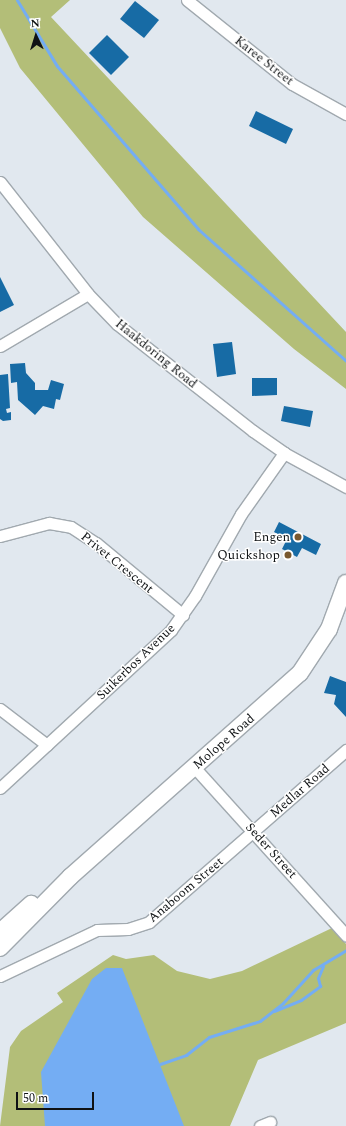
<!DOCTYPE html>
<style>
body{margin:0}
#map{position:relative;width:346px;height:1126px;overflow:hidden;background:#e1e8ef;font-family:Spectral,serif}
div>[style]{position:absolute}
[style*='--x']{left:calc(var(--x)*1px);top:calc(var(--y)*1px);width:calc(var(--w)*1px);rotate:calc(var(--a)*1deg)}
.green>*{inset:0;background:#b3be78}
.water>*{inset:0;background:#74adf3}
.stream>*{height:3px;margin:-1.5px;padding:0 1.5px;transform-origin:1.5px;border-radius:1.5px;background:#74adf3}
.building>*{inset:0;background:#176ba5}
.roads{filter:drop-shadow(1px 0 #a1a9af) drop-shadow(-1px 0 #a1a9af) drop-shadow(0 1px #a1a9af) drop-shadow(0 -1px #a1a9af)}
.street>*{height:11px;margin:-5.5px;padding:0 5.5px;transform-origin:5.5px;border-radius:5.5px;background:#fff}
.secondary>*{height:16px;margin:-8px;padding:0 8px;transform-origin:8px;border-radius:8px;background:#fff}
.dots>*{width:11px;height:11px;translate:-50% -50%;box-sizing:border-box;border:2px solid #fff;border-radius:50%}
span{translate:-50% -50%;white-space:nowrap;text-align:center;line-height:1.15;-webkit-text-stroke:3px #fff;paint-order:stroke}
.street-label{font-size:13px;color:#0f1214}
.poi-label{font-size:13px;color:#0f1214}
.right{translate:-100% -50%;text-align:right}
.north{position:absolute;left:16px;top:16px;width:40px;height:40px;-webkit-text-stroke:3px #fff;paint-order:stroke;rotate:356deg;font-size:11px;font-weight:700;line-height:16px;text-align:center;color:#0f1214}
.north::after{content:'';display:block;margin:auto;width:14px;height:18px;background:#0f1214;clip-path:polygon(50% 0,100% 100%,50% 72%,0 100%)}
.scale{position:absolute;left:16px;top:1092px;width:78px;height:18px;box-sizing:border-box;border:2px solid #0f1214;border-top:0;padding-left:5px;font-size:12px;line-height:14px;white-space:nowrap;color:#0f1214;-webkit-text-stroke:3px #fff;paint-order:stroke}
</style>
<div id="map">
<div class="green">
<div style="clip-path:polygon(0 0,70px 0,51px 17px,346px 332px,346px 389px,294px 349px,143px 217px,20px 68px,0 28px)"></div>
<div style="clip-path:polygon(332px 928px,346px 944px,346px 1023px,258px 1060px,230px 1126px,0 1126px,10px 1047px,21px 1031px,63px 1002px,57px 993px,113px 955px,126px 959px,154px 955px,177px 971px,210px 979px,242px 971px)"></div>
</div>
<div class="water">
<div style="clip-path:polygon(106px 968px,122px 968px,184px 1126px,45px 1126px,41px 1072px,92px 979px)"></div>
</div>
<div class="stream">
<div style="--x:17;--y:0;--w:77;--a:58.8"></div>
<div style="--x:57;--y:66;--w:216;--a:49.1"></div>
<div style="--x:198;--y:229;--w:198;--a:41.7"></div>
<div style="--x:274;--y:1011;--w:29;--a:-22"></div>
<div style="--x:301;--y:1000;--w:24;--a:-36"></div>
<div style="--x:320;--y:986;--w:8;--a:-104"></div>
<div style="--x:318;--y:978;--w:13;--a:-67"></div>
<div style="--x:160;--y:1064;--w:28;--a:-19"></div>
<div style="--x:186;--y:1055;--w:29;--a:-38"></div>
<div style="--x:209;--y:1037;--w:53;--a:-17.4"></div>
<div style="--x:260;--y:1021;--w:29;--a:-38"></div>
<div style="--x:283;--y:1003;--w:45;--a:-47.7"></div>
<div style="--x:313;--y:970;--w:39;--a:-31"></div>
</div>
<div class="building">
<div style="clip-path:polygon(135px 1px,159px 20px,144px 38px,120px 19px)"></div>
<div style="clip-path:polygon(107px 35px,129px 57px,111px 75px,89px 53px)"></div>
<div style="clip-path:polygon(256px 111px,293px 129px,286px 144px,249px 126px)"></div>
<div style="clip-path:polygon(0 277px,14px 305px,0 312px)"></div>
<div style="clip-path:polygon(232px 342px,236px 374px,217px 377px,213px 344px)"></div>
<div style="clip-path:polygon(25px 363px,26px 373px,35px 383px,35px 390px,48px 390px,51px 380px,64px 384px,60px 400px,56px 399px,54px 409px,43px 406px,35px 415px,18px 400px,17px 382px,11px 383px,10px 364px)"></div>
<div style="clip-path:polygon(8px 374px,10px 408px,6px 409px,7px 413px,11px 412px,11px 420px,3px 421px,0 419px,0 375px)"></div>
<div style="clip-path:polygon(252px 378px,277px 378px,277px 395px,252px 396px)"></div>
<div style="clip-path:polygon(284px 406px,313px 411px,310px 427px,281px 421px)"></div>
<div style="clip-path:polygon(279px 522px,321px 544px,316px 555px,302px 548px,297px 557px,282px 549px,287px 539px,274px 532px)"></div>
<div style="clip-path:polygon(330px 676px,346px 682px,346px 717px,334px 704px,336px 695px,324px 693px)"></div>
</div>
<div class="roads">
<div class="street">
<div style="--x:187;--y:0;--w:134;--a:38.7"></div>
<div style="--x:292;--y:84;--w:62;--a:29.1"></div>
<div style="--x:0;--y:182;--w:142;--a:51.8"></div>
<div style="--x:88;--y:294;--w:42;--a:46"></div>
<div style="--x:117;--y:324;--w:173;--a:38.2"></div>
<div style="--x:253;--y:431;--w:38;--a:35"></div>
<div style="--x:284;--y:453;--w:71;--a:28.7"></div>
<div style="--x:0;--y:346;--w:102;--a:-30.6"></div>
<div style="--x:0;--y:536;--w:51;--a:-14.9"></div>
<div style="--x:49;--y:523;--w:22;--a:10"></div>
<div style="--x:71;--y:527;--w:30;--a:33"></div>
<div style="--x:96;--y:543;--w:113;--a:39.6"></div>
<div style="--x:0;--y:709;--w:59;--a:37.5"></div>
<div style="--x:194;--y:767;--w:227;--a:47.9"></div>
<div style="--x:0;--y:788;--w:233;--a:-42.7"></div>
<div style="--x:171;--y:630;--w:42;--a:-54.8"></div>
<div style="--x:195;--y:596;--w:94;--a:-60.7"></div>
<div style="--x:241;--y:514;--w:75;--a:-54.8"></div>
<div style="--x:0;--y:976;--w:107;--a:-25.4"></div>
<div style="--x:97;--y:930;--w:31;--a:-2"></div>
<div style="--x:128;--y:929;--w:22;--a:-18"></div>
<div style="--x:149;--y:922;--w:262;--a:-41.1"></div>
<div style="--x:260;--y:1126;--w:11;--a:-22"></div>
</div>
<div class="secondary">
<div style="--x:0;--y:932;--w:42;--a:-42.1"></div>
<div style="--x:0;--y:948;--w:100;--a:-45.4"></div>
<div style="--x:70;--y:877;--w:307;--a:-41.6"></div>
<div style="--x:300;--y:673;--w:53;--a:-56.6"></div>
<div style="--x:329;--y:629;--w:49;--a:-69.7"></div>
</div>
</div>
<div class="dots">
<div style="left:298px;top:537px;background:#79582f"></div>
<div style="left:288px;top:555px;background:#79582f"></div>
</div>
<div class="street-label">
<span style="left:264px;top:61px;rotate:38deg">Karee Street</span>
<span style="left:156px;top:354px;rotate:39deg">Haakdoring Road</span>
<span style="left:117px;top:563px;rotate:39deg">Privet Crescent</span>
<span style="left:136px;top:662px;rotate:-44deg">Suikerbos Avenue</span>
<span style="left:224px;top:742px;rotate:-41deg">Molope Road</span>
<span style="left:300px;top:791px;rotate:-41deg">Medlar Road</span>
<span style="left:271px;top:851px;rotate:48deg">Seder Street</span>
<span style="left:186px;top:890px;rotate:-40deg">Anaboom Street</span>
</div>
<div class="poi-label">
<span class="right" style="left:290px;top:537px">Engen</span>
<span class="right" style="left:280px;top:555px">Quickshop</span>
</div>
<div class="north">N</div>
<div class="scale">50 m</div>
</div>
